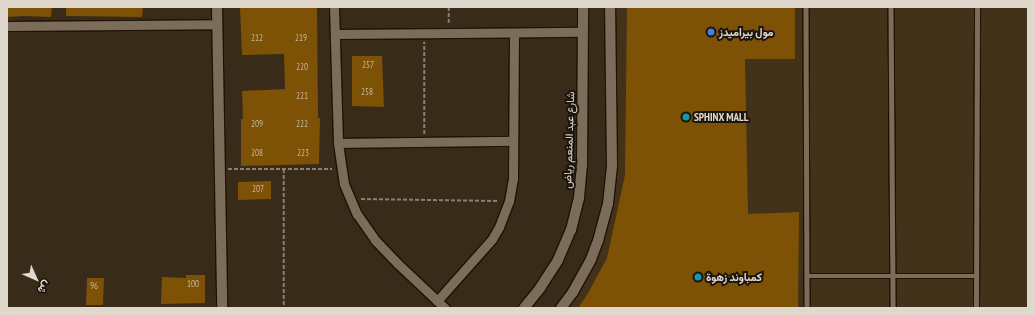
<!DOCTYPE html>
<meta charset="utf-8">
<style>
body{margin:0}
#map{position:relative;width:1035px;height:315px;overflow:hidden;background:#382b19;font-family:"PT Sans Narrow",Vazirmatn,sans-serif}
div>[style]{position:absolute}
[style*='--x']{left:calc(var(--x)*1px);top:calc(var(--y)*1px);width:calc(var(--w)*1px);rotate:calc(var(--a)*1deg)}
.built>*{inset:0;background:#43321a}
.building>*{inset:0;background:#7d5206}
.path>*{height:1.5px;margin-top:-0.75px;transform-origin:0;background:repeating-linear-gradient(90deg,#8a7f70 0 4px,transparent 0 6px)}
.roads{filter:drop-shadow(1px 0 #1f1303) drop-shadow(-1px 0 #1f1303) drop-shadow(0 1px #1f1303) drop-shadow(0 -1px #1f1303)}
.lane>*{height:4.5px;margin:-2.25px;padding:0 2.25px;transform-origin:2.25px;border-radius:2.25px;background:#7c6d5a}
.street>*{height:9px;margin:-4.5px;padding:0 4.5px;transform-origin:4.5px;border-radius:4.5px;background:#7c6d5a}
.secondary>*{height:10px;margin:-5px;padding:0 5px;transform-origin:5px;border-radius:5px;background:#7c6d5a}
.dots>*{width:11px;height:11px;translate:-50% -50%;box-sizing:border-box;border:2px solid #1b150d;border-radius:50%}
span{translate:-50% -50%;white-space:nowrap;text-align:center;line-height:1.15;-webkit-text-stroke:4px #1b150d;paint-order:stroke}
.number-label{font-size:9px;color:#c8b69b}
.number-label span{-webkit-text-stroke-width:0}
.poi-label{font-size:11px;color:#e1d8cd;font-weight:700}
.left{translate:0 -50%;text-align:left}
.street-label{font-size:11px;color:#e1d8cd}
.frame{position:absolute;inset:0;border:8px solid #e1d8cd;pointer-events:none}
.north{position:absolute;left:16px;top:259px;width:40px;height:40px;-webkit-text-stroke:3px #1b150d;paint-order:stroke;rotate:135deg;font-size:11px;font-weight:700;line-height:16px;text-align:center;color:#e1d8cd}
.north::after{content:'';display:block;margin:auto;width:14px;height:18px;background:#e1d8cd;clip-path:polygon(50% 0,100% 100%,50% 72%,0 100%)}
</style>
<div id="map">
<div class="built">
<div style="clip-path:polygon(611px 7px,1028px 7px,1028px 308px,568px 308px,577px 294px,590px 263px,612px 175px)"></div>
</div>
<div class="building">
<div style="clip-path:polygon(7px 7px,52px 7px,51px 17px,24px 16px,7px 17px)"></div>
<div style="clip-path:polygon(66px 7px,143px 7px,142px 17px,66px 16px)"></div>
<div style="clip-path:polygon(240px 7px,317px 7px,318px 118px,320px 118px,319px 164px,241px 166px,241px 119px,243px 119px,242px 91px,285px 89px,284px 54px,242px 55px)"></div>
<div style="clip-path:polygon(627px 7px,795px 7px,795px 59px,745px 59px,748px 214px,799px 212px,798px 308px,578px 308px,587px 295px,607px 258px,625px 175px)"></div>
<div style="clip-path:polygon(352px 56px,382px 56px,384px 107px,352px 106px)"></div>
<div style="clip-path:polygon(271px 181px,271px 199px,238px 200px,238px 182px)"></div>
<div style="clip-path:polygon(186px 275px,205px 275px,205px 303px,161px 304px,162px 277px,186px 278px)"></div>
<div style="clip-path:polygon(87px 278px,104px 278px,103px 305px,86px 305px)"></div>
</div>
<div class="path">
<div style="--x:449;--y:7;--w:16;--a:90"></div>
<div style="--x:424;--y:134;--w:92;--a:-90"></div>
<div style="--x:228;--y:169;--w:104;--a:0"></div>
<div style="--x:284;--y:169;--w:139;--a:90"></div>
<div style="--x:361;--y:199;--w:138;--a:0.8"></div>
</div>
<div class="roads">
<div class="lane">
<div style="--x:806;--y:7;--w:301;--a:89.8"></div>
<div style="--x:891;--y:7;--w:301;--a:89.6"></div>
<div style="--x:807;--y:276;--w:168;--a:0"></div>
<div style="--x:976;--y:308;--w:301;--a:-89.8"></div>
</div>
<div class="street">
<div style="--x:334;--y:7;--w:136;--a:88.3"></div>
<div style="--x:338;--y:143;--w:41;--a:81.7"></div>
<div style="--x:344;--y:184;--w:33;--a:67"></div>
<div style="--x:357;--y:214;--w:32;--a:55"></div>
<div style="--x:375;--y:240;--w:32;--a:46"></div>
<div style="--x:397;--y:263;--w:66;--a:43.2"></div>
<div style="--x:7;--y:26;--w:210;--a:-0.5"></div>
<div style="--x:335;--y:34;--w:248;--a:-0.5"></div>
<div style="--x:338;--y:143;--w:175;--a:-0.7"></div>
<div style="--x:437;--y:301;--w:83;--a:-48.4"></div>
<div style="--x:492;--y:239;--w:14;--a:-60"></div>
<div style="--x:499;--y:227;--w:28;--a:-69"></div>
<div style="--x:509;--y:201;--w:22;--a:-80"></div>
<div style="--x:513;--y:179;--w:146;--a:-89.6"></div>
</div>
<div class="secondary">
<div style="--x:217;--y:7;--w:301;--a:89"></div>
<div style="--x:524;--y:308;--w:26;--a:-51"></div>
<div style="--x:540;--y:288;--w:33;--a:-57"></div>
<div style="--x:558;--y:260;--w:33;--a:-67"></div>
<div style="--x:571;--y:230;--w:33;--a:-76"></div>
<div style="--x:579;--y:198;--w:33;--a:-85"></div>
<div style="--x:582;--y:165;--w:158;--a:-89.6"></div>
<div style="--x:561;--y:308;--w:20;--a:-53"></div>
<div style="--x:573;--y:292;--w:38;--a:-61"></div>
<div style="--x:591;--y:259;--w:19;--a:-69"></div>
<div style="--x:598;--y:241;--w:38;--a:-75"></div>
<div style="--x:608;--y:204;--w:38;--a:-84"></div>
<div style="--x:612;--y:166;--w:159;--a:-90.7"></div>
</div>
</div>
<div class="dots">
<div style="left:711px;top:32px;background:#3f7fe0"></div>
<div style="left:686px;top:117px;background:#0f9aa8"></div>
<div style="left:698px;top:277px;background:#0f9aa8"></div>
</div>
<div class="number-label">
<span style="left:257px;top:38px">212</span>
<span style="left:301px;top:38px">219</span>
<span style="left:368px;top:65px">257</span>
<span style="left:302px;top:67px">220</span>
<span style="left:367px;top:92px">258</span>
<span style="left:302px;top:96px">221</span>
<span style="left:257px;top:124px">209</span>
<span style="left:302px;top:124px">222</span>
<span style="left:257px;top:153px">208</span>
<span style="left:303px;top:153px">223</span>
<span style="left:258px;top:189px">207</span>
<span style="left:193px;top:284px">100</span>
<span style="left:94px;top:286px">96</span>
</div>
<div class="poi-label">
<span class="left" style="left:719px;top:32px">مول بيراميدز</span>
<span class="left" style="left:694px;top:117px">SPHINX MALL</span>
<span class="left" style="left:706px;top:277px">كمباوند زهوة</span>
</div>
<div class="street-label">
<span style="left:569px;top:140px;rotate:-88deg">شارع عبد المنعم رياض</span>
</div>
<div class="frame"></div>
<div class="north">ش</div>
</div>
